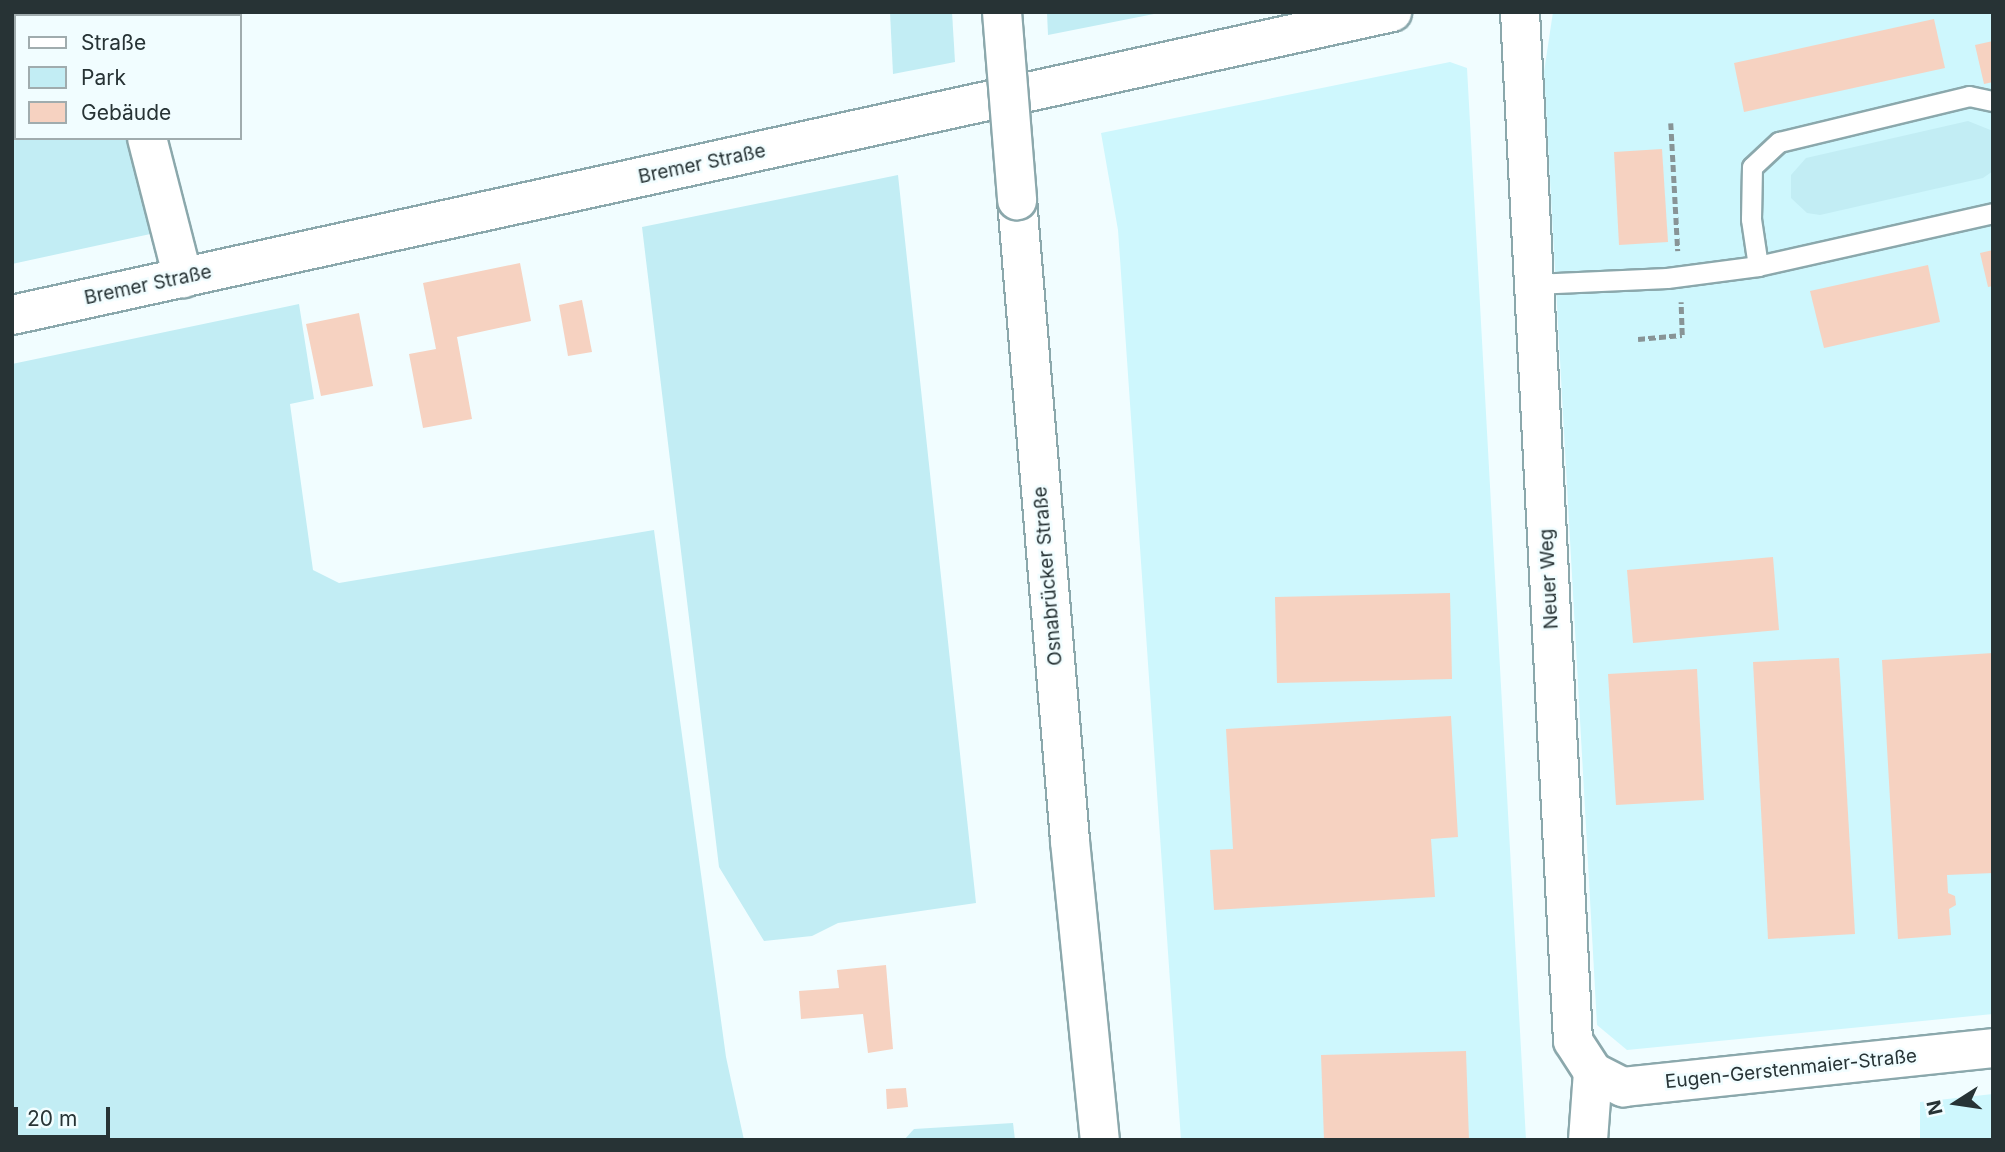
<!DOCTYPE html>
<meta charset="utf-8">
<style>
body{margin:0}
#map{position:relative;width:2005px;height:1152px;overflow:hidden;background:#f1fdff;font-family:Inter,sans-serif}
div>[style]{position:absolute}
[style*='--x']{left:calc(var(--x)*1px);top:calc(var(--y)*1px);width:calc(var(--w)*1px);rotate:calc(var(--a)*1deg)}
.built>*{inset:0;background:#cef7fd}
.green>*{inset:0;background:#c2edf4}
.building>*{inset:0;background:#f6d2c1}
.path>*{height:4.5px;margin-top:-2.25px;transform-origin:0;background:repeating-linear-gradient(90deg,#889496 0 7px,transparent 0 10.5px)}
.roads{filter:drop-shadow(2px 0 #8ba8ac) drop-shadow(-2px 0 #8ba8ac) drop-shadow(0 2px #8ba8ac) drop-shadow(0 -2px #8ba8ac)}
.lane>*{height:19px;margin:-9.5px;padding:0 9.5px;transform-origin:9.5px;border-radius:9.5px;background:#fff}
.street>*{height:38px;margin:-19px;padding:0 19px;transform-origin:19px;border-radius:19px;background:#fff}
.secondary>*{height:38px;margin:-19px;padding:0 19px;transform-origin:19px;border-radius:19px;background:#fff}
.primary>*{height:38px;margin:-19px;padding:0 19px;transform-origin:19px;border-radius:19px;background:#fff}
.bridges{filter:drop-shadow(2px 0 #8ba8ac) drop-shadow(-2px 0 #8ba8ac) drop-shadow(0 2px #8ba8ac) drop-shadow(0 -2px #8ba8ac)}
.secondary-bridge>*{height:38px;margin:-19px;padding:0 19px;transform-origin:19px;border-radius:19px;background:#fff}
span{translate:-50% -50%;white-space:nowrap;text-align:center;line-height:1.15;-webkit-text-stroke:5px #f1fdff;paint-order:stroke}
.street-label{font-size:19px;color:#273335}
.frame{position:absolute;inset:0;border:14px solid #273335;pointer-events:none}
.legend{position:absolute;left:14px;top:14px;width:228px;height:126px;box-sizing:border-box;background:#f1fdff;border:2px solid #a0acae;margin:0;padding:9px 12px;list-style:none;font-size:21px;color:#273335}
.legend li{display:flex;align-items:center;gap:14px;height:35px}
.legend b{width:35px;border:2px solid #a0acae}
.north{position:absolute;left:1921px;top:1068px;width:70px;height:70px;-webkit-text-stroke:5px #f1fdff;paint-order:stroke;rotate:258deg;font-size:19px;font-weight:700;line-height:28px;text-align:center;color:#273335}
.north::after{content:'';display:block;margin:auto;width:24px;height:32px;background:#273335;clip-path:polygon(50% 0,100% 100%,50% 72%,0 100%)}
.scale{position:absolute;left:14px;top:1107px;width:96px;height:32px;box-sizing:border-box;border:4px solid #273335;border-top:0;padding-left:9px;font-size:21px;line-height:24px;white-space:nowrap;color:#273335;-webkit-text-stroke:5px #f1fdff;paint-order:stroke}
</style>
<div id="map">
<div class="built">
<div style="clip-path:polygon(1553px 12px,1993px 12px,1993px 1014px,1627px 1050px,1597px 1025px,1544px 72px)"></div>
<div style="clip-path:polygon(1450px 62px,1467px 68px,1526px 1140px,1181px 1140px,1118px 230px,1101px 133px)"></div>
<div style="clip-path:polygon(1993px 1094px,1993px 1140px,1920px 1140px,1920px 1102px)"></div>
</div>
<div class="green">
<div style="clip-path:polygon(12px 12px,95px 12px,96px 16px,16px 16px,16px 138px,129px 138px,155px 233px,12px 264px)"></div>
<div style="clip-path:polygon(890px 12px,952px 12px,955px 62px,893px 74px)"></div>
<div style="clip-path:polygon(1047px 12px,1164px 12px,1048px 35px)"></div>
<div style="clip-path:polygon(1968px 121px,1993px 131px,1993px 171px,1983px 178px,1820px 215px,1807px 213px,1791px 198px,1791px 175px,1806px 158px)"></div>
<div style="clip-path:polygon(898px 175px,976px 903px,838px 923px,812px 936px,764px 941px,719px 867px,642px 227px)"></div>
<div style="clip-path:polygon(299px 304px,314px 399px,290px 404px,313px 570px,339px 583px,654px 530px,726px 1057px,744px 1140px,12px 1140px,12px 364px)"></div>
<div style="clip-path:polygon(1013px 1123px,1015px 1140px,904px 1140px,914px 1129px)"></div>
</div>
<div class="building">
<div style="clip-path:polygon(1934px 19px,1945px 68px,1744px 112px,1734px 63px)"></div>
<div style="clip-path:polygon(1993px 41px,1993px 82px,1984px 84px,1975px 45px)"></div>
<div style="clip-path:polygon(1662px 149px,1668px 242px,1619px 245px,1614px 152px)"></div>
<div style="clip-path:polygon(1993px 250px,1993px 286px,1988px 287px,1980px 253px)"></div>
<div style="clip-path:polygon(520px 263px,531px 321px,457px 337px,472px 419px,423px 428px,409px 354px,436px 349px,423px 283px)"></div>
<div style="clip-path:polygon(1928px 265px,1940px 322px,1824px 348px,1810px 291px)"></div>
<div style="clip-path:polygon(582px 300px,592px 352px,568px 356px,559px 305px)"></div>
<div style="clip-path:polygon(359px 313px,373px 386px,321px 396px,306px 324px)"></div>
<div style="clip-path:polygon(1773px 557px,1779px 630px,1633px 643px,1627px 570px)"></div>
<div style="clip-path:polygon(1450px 593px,1452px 679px,1277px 683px,1275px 597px)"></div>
<div style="clip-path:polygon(1993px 653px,1993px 873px,1947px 875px,1948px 893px,1955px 896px,1956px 905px,1949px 909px,1951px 935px,1898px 939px,1882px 660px)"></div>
<div style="clip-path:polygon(1839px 658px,1855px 934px,1768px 939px,1753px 662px)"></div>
<div style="clip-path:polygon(1697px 669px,1704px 800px,1616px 805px,1608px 674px)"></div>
<div style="clip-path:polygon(1451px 716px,1458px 837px,1431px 839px,1435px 897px,1214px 910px,1210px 850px,1233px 849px,1226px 729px)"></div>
<div style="clip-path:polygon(886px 965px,893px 1049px,868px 1053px,863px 1014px,801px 1019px,799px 991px,839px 988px,837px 970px)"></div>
<div style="clip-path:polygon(1466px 1051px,1469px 1140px,1324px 1140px,1321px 1055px)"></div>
<div style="clip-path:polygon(906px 1088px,908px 1107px,887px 1109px,886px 1089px)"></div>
</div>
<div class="path">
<div style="--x:1671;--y:123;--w:128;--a:86.9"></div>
<div style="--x:1638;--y:339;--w:44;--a:-5.2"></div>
<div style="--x:1682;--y:335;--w:33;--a:-92"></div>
</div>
<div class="roads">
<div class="lane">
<div style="--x:1758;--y:266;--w:48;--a:-98.5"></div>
<div style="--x:1751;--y:219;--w:52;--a:-88.9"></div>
<div style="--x:1752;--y:167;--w:37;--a:-43"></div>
<div style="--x:1779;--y:142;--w:195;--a:-13.6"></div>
<div style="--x:1969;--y:96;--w:25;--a:12"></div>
<div style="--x:1534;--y:284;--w:133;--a:-2.6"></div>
<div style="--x:1667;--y:278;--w:92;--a:-7.5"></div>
<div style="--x:1758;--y:266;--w:241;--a:-12.7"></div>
</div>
<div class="street">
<div style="--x:114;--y:12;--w:4;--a:76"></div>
<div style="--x:1520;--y:12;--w:1030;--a:87.05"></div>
<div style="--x:1573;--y:1041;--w:37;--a:57"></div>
<div style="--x:1593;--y:1072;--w:68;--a:94.2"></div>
<div style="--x:147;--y:138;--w:145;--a:75.6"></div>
<div style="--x:1593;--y:1072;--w:34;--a:27"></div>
<div style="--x:1623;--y:1087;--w:372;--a:-6"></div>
</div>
<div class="secondary">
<div style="--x:1017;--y:200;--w:643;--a:85.27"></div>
<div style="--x:1070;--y:841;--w:301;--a:84.3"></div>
</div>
<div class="primary">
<div style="--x:12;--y:315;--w:1413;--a:-12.38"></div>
</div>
</div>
<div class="bridges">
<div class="secondary-bridge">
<div style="--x:1002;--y:12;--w:189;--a:85.4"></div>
</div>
</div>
<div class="street-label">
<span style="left:702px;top:164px;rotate:-12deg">Bremer Straße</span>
<span style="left:148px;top:285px;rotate:-12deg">Bremer Straße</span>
<span style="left:1048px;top:576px;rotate:-95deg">Osnabrücker Straße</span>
<span style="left:1549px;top:579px;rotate:-93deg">Neuer Weg</span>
<span style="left:1791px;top:1069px;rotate:-6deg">Eugen-Gerstenmaier-Straße</span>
</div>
<div class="frame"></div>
<ul class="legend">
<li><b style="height:9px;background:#fff"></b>Straße</li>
<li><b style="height:19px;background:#c2edf4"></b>Park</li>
<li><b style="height:19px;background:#f6d2c1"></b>Gebäude</li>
</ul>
<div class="north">N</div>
<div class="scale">20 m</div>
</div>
